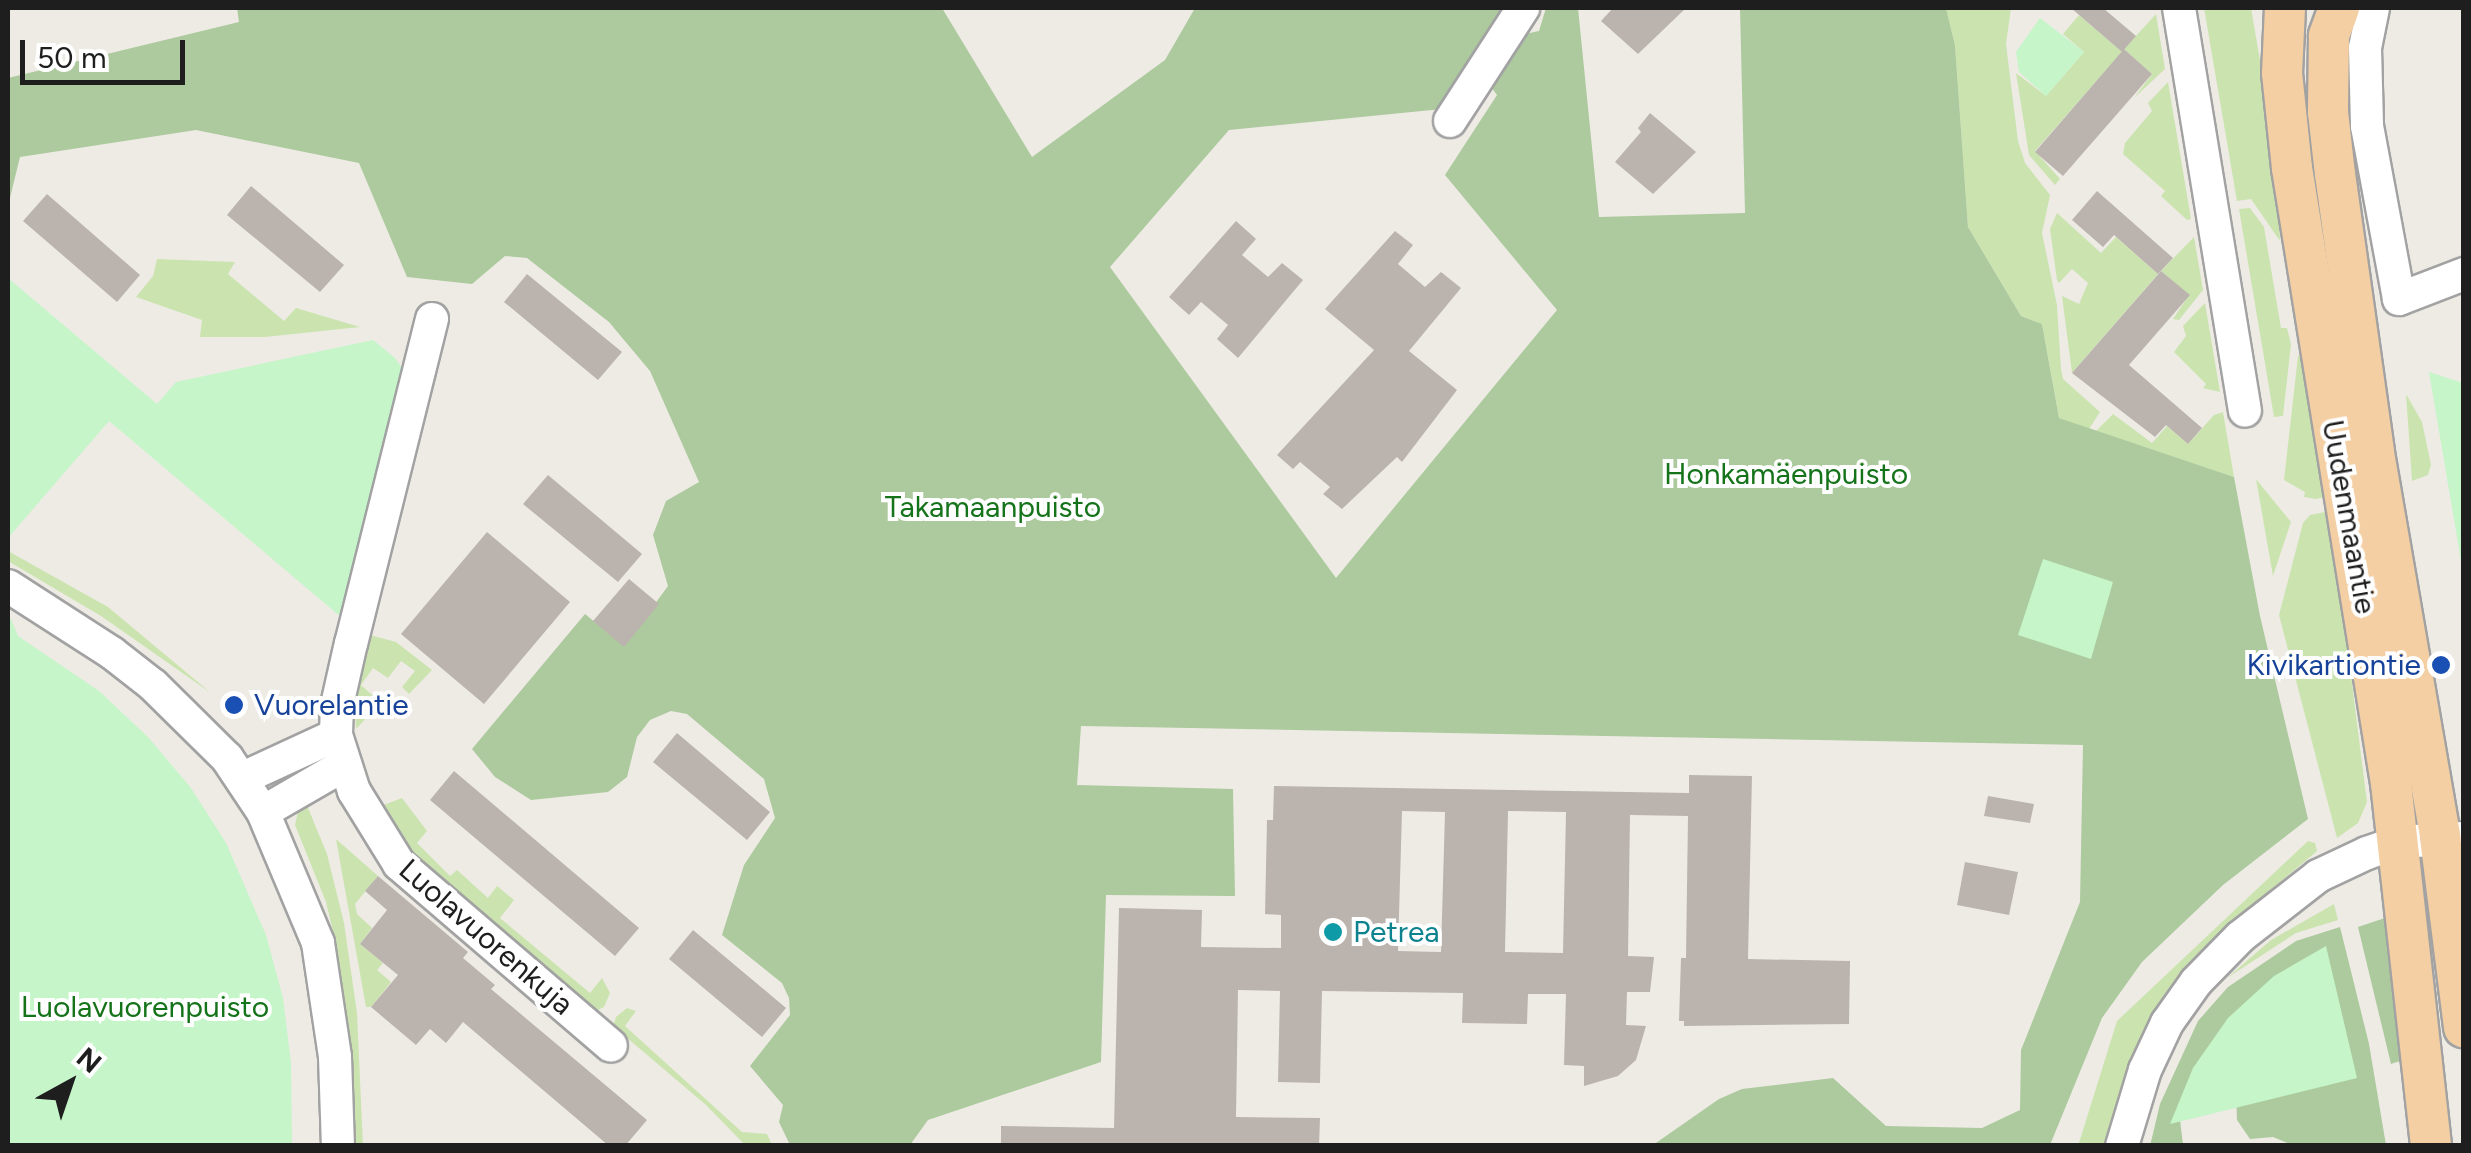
<!DOCTYPE html>
<meta charset="utf-8">
<style>
body{margin:0}
#map{position:relative;width:2471px;height:1153px;overflow:hidden;background:#eeebe5;font-family:Figtree,sans-serif}
div>[style]{position:absolute}
[style*='--x']{left:calc(var(--x)*1px);top:calc(var(--y)*1px);width:calc(var(--w)*1px);rotate:calc(var(--a)*1deg)}
.grass>*{inset:0;background:#cbe4af}
.forest>*{inset:0;background:#acca9d}
.park>*{inset:0;background:#c5f5c8}
.building>*{inset:0;background:#bbb4ae}
.roads{filter:drop-shadow(2px 0 #a2a2a2) drop-shadow(-2px 0 #a2a2a2) drop-shadow(0 2px #a2a2a2) drop-shadow(0 -2px #a2a2a2)}
.minor>*{height:32px;margin:-16px;padding:0 16px;transform-origin:16px;border-radius:16px;background:#fff}
.major>*{height:40px;margin:-20px;padding:0 20px;transform-origin:20px;border-radius:20px;background:#f4cfa4}
.dots>*{width:28px;height:28px;translate:-50% -50%;box-sizing:border-box;border:5px solid #fff;border-radius:50%}
span{translate:-50% -50%;white-space:nowrap;text-align:center;line-height:1.15;-webkit-text-stroke:8px #fff;paint-order:stroke}
.park-label{font-size:30px;color:#15731a}
.street-label{font-size:30px;color:#1e1e1e}
.transit-label{font-size:30px;color:#164399}
.right{translate:-100% -50%;text-align:right}
.left{translate:0 -50%;text-align:left}
.culture-label{font-size:30px;color:#0d838f}
.frame{position:absolute;inset:0;border:10px solid #1e1e1e;pointer-events:none}
.north{position:absolute;left:20px;top:1033px;width:100px;height:100px;-webkit-text-stroke:8px #fff;paint-order:stroke;rotate:40deg;font-size:28px;font-weight:700;line-height:40px;text-align:center;color:#1e1e1e}
.north::after{content:'';display:block;margin:auto;width:35px;height:45px;background:#1e1e1e;clip-path:polygon(50% 0,100% 100%,50% 72%,0 100%)}
.scale{position:absolute;left:20px;top:40px;width:165px;height:45px;box-sizing:border-box;border:5px solid #1e1e1e;border-top:0;padding-left:12px;font-size:30px;line-height:35px;white-space:nowrap;color:#1e1e1e;-webkit-text-stroke:8px #fff;paint-order:stroke}
</style>
<div id="map">
<div class="grass">
<div style="clip-path:polygon(1946px 8px,2011px 8px,2006px 44px,2018px 141px,2025px 163px,2050px 195px,2042px 233px,2057px 305px,2061px 369px,2063px 379px,2100px 412px,2089px 429px,2059px 418px,2042px 324px,2021px 316px,1968px 227px,1955px 45px)"></div>
<div style="clip-path:polygon(2204px 8px,2251px 8px,2276px 154px,2280px 241px,2251px 199px,2237px 201px)"></div>
<div style="clip-path:polygon(2156px 14px,2165px 69px,2134px 98px,2152px 74px,2124px 49px)"></div>
<div style="clip-path:polygon(2079px 15px,2122px 52px,2035px 151px,2060px 179px,2055px 185px,2029px 155px,2016px 73px,2046px 96px,2084px 52px,2063px 34px)"></div>
<div style="clip-path:polygon(2168px 82px,2191px 219px,2187px 220px,2161px 196px,2165px 191px,2123px 154px,2125px 143px,2152px 111px,2148px 103px)"></div>
<div style="clip-path:polygon(2250px 208px,2264px 227px,2281px 328px,2287px 328px,2291px 344px,2283px 416px,2274px 417px,2239px 209px)"></div>
<div style="clip-path:polygon(2057px 213px,2101px 253px,2116px 237px,2158px 274px,2072px 373px,2062px 296px,2079px 304px,2088px 283px,2072px 269px,2059px 283px,2057px 280px,2050px 229px)"></div>
<div style="clip-path:polygon(2194px 237px,2203px 290px,2179px 320px,2173px 319px,2189px 295px,2161px 271px)"></div>
<div style="clip-path:polygon(157px 259px,235px 262px,228px 274px,284px 321px,296px 308px,360px 327px,265px 337px,200px 337px,202px 320px,136px 297px,153px 276px)"></div>
<div style="clip-path:polygon(2205px 303px,2220px 392px,2203px 388px,2206px 384px,2174px 352px,2186px 336px,2183px 326px)"></div>
<div style="clip-path:polygon(2298px 356px,2303px 356px,2328px 496px,2316px 499px,2304px 497px,2305px 492px,2284px 480px)"></div>
<div style="clip-path:polygon(2406px 394px,2422px 422px,2431px 465px,2428px 475px,2412px 481px)"></div>
<div style="clip-path:polygon(2223px 412px,2234px 477px,2096px 431px,2113px 414px,2152px 443px,2167px 426px,2188px 444px,2214px 415px)"></div>
<div style="clip-path:polygon(2256px 479px,2291px 522px,2273px 576px)"></div>
<div style="clip-path:polygon(2330px 511px,2367px 802px,2358px 823px,2337px 838px,2279px 615px,2303px 523px,2310px 515px)"></div>
<div style="clip-path:polygon(8px 551px,108px 607px,211px 693px,101px 616px,8px 561px)"></div>
<div style="clip-path:polygon(370px 635px,396px 642px,432px 670px,409px 694px,402px 687px,415px 671px,401px 661px,388px 678px,373px 668px,361px 685px,373px 696px,372px 712px,356px 729px,355px 695px)"></div>
<div style="clip-path:polygon(402px 798px,427px 831px,417px 843px,450px 876px,457px 870px,488px 898px,497px 886px,514px 900px,500px 918px,590px 993px,602px 978px,610px 993px,604px 1007px,596px 1011px,416px 858px,381px 806px)"></div>
<div style="clip-path:polygon(306px 803px,327px 854px,344px 923px,357px 1013px,363px 1145px,352px 1145px,349px 1048px,336px 944px,326px 902px,295px 825px,298px 811px)"></div>
<div style="clip-path:polygon(336px 839px,378px 876px,355px 904px,357px 914px,372px 928px,360px 944px,383px 963px,377px 970px,391px 982px,371px 1007px,366px 1007px)"></div>
<div style="clip-path:polygon(2308px 841px,2315px 843px,2317px 851px,2230px 924px,2173px 984px,2142px 1039px,2105px 1145px,2078px 1146px,2117px 1021px)"></div>
<div style="clip-path:polygon(2334px 904px,2338px 920px,2296px 933px,2227px 978px,2271px 940px)"></div>
<div style="clip-path:polygon(627px 1008px,636px 1011px,625px 1026px,742px 1132px,767px 1134px,772px 1145px,745px 1145px,706px 1105px,613px 1026px,616px 1017px)"></div>
</div>
<div class="forest">
<div style="clip-path:polygon(237px 8px,942px 8px,1032px 157px,1165px 60px,1195px 8px,1511px 8px,1442px 109px,1229px 130px,1110px 267px,1336px 578px,1557px 310px,1445px 175px,1497px 95px,1486px 80px,1515px 36px,1539px 31px,1546px 8px,1578px 8px,1599px 217px,1745px 213px,1740px 8px,1946px 8px,1955px 45px,1968px 227px,2021px 316px,2042px 324px,2059px 418px,2234px 477px,2260px 616px,2308px 819px,2223px 885px,2142px 962px,2102px 1018px,2050px 1145px,1653px 1145px,1719px 1099px,1742px 1089px,1833px 1078px,1886px 1126px,1982px 1128px,2020px 1110px,2021px 1050px,2080px 902px,2083px 745px,1081px 726px,1077px 785px,1233px 789px,1235px 896px,1106px 895px,1101px 1062px,928px 1120px,910px 1145px,790px 1145px,779px 1122px,783px 1105px,750px 1066px,790px 1015px,789px 998px,782px 983px,722px 935px,744px 865px,775px 818px,764px 779px,687px 714px,671px 711px,650px 720px,637px 737px,627px 777px,608px 792px,531px 800px,495px 777px,472px 749px,585px 614px,624px 646px,668px 586px,653px 535px,666px 501px,699px 482px,650px 371px,609px 322px,527px 258px,505px 256px,472px 284px,407px 277px,359px 163px,196px 130px,20px 157px,8px 206px,8px 78px,239px 22px)"></div>
<div style="clip-path:polygon(2388px 917px,2412px 1057px,2391px 1064px,2358px 927px)"></div>
<div style="clip-path:polygon(2340px 927px,2369px 1044px,2386px 1145px,2295px 1146px,2273px 1137px,2250px 1139px,2237px 1120px,2236px 1095px,2180px 1120px,2183px 1145px,2150px 1146px,2160px 1104px,2198px 1021px,2228px 987px,2296px 941px)"></div>
</div>
<div class="park">
<div style="clip-path:polygon(2040px 18px,2084px 52px,2046px 96px,2019px 72px,2016px 52px)"></div>
<div style="clip-path:polygon(8px 278px,157px 404px,176px 382px,373px 340px,395px 358px,402px 368px,341px 617px,109px 421px,8px 538px)"></div>
<div style="clip-path:polygon(2429px 372px,2463px 383px,2463px 591px,2461px 561px)"></div>
<div style="clip-path:polygon(2043px 559px,2113px 582px,2091px 659px,2018px 635px)"></div>
<div style="clip-path:polygon(8px 612px,18px 636px,99px 691px,148px 737px,191px 788px,226px 843px,266px 935px,283px 998px,291px 1063px,292px 1145px,8px 1145px)"></div>
<div style="clip-path:polygon(2326px 946px,2357px 1078px,2170px 1124px,2193px 1068px,2228px 1018px,2274px 976px)"></div>
</div>
<div class="building">
<div style="clip-path:polygon(1613px 8px,1686px 8px,1638px 54px,1601px 21px)"></div>
<div style="clip-path:polygon(2071px 8px,2103px 8px,2136px 36px,2122px 52px)"></div>
<div style="clip-path:polygon(2124px 49px,2152px 74px,2063px 176px,2035px 152px)"></div>
<div style="clip-path:polygon(1650px 113px,1696px 152px,1653px 194px,1615px 162px,1641px 132px,1638px 128px)"></div>
<div style="clip-path:polygon(251px 186px,344px 265px,320px 292px,227px 215px)"></div>
<div style="clip-path:polygon(2097px 191px,2173px 258px,2158px 274px,2114px 235px,2103px 247px,2072px 220px)"></div>
<div style="clip-path:polygon(47px 194px,140px 275px,117px 302px,23px 221px)"></div>
<div style="clip-path:polygon(1236px 221px,1256px 239px,1242px 255px,1268px 277px,1282px 263px,1303px 280px,1238px 358px,1217px 339px,1228px 325px,1201px 302px,1189px 315px,1169px 297px)"></div>
<div style="clip-path:polygon(1395px 231px,1413px 245px,1398px 264px,1425px 287px,1441px 272px,1461px 288px,1409px 351px,1457px 390px,1402px 462px,1397px 457px,1342px 509px,1323px 494px,1330px 487px,1300px 462px,1293px 469px,1277px 455px,1374px 350px,1325px 309px)"></div>
<div style="clip-path:polygon(2161px 271px,2190px 295px,2129px 365px,2202px 428px,2188px 444px,2166px 425px,2155px 437px,2072px 373px)"></div>
<div style="clip-path:polygon(527px 274px,622px 352px,598px 380px,504px 302px)"></div>
<div style="clip-path:polygon(548px 475px,642px 554px,618px 582px,523px 504px)"></div>
<div style="clip-path:polygon(487px 532px,570px 602px,484px 704px,401px 634px)"></div>
<div style="clip-path:polygon(629px 579px,659px 604px,624px 647px,593px 621px)"></div>
<div style="clip-path:polygon(677px 733px,770px 812px,747px 840px,653px 762px)"></div>
<div style="clip-path:polygon(454px 771px,639px 928px,615px 956px,430px 800px)"></div>
<div style="clip-path:polygon(evenodd,1689px 775px,1752px 776px,1748px 959px,1850px 961px,1849px 1024px,1684px 1026px,1684px 1021px,1679px 1021px,1681px 958px,1686px 958px,1688px 816px,1630px 815px,1628px 956px,1654px 957px,1650px 992px,1627px 992px,1626px 1025px,1646px 1026px,1636px 1060px,1618px 1076px,1584px 1086px,1584px 1066px,1564px 1065px,1566px 994px,1528px 994px,1527px 1024px,1462px 1023px,1463px 993px,1322px 991px,1320px 1083px,1278px 1082px,1280px 991px,1238px 990px,1236px 1117px,1320px 1118px,1319px 1146px,1001px 1146px,1001px 1126px,1114px 1128px,1119px 908px,1202px 910px,1201px 947px,1281px 948px,1281px 915px,1265px 914px,1267px 820px,1273px 820px,1274px 786px,1689px 793px,1689px 775px,1402px 811px,1445px 812px,1441px 952px,1398px 951px,1402px 811px,1689px 775px,1508px 811px,1566px 812px,1563px 953px,1505px 952px,1508px 811px)"></div>
<div style="clip-path:polygon(1988px 796px,2034px 804px,2030px 823px,1984px 816px)"></div>
<div style="clip-path:polygon(1965px 862px,2018px 872px,2009px 915px,1957px 905px)"></div>
<div style="clip-path:polygon(378px 876px,468px 952px,463px 958px,495px 985px,491px 989px,647px 1120px,625px 1146px,609px 1146px,463px 1022px,446px 1043px,430px 1029px,416px 1045px,371px 1007px,398px 975px,360px 944px,387px 910px,365px 891px)"></div>
<div style="clip-path:polygon(693px 930px,786px 1008px,762px 1037px,669px 959px)"></div>
</div>
<div class="roads">
<div class="minor">
<div style="--x:2179;--y:8;--w:408;--a:80.7"></div>
<div style="--x:2373;--y:8;--w:41;--a:101.3"></div>
<div style="--x:2365;--y:48;--w:78;--a:88.5"></div>
<div style="--x:2367;--y:126;--w:176;--a:79.5"></div>
<div style="--x:2399;--y:299;--w:70;--a:-21"></div>
<div style="--x:1450;--y:121;--w:135;--a:-57.1"></div>
<div style="--x:432;--y:319;--w:334;--a:104"></div>
<div style="--x:351;--y:643;--w:64;--a:102.7"></div>
<div style="--x:337;--y:705;--w:30;--a:92"></div>
<div style="--x:336;--y:735;--w:59;--a:72.2"></div>
<div style="--x:354;--y:791;--w:86;--a:58.3"></div>
<div style="--x:399;--y:864;--w:279;--a:40.6"></div>
<div style="--x:8;--y:586;--w:124;--a:32.8"></div>
<div style="--x:112;--y:653;--w:52;--a:38"></div>
<div style="--x:153;--y:685;--w:104;--a:44.6"></div>
<div style="--x:227;--y:758;--w:65;--a:56.3"></div>
<div style="--x:263;--y:812;--w:142;--a:67.2"></div>
<div style="--x:318;--y:943;--w:115;--a:81.5"></div>
<div style="--x:335;--y:1057;--w:89;--a:88.1"></div>
<div style="--x:243;--y:778;--w:102;--a:-24.8"></div>
<div style="--x:263;--y:812;--w:94;--a:-30.1"></div>
<div style="--x:2122;--y:1146;--w:79;--a:-73.2"></div>
<div style="--x:2145;--y:1070;--w:52;--a:-64.9"></div>
<div style="--x:2167;--y:1023;--w:50;--a:-54.7"></div>
<div style="--x:2196;--y:982;--w:63;--a:-45.6"></div>
<div style="--x:2240;--y:937;--w:99;--a:-38"></div>
<div style="--x:2318;--y:876;--w:54;--a:-25.1"></div>
<div style="--x:2367;--y:853;--w:34;--a:-19"></div>
<div style="--x:2399;--y:842;--w:65;--a:-3.5"></div>
</div>
<div class="major">
<div style="--x:2285;--y:8;--w:65;--a:92.6"></div>
<div style="--x:2282;--y:73;--w:96;--a:84"></div>
<div style="--x:2292;--y:168;--w:623;--a:80.86"></div>
<div style="--x:2391;--y:783;--w:365;--a:83.7"></div>
<div style="--x:2339;--y:8;--w:30;--a:110"></div>
<div style="--x:2329;--y:36;--w:76;--a:90.8"></div>
<div style="--x:2328;--y:112;--w:62;--a:83.6"></div>
<div style="--x:2335;--y:174;--w:282;--a:82"></div>
<div style="--x:2374;--y:453;--w:390;--a:80.2"></div>
<div style="--x:2440;--y:837;--w:192;--a:82.8"></div>
</div>
</div>
<div class="dots">
<div style="left:2441px;top:665px;background:#1a4fb4"></div>
<div style="left:234px;top:705px;background:#1a4fb4"></div>
<div style="left:1333px;top:932px;background:#0f9aa8"></div>
</div>
<div class="park-label">
<span style="left:1786px;top:474px">Honkamäenpuisto</span>
<span style="left:993px;top:507px">Takamaanpuisto</span>
<span style="left:145px;top:1007px">Luolavuorenpuisto</span>
</div>
<div class="street-label">
<span style="left:2349px;top:517px;rotate:80deg">Uudenmaantie</span>
<span style="left:486px;top:937px;rotate:41deg">Luolavuorenkuja</span>
</div>
<div class="transit-label">
<span class="right" style="left:2421px;top:665px">Kivikartiontie</span>
<span class="left" style="left:254px;top:705px">Vuorelantie</span>
</div>
<div class="culture-label">
<span class="left" style="left:1353px;top:932px">Petrea</span>
</div>
<div class="frame"></div>
<div class="north">N</div>
<div class="scale">50 m</div>
</div>
